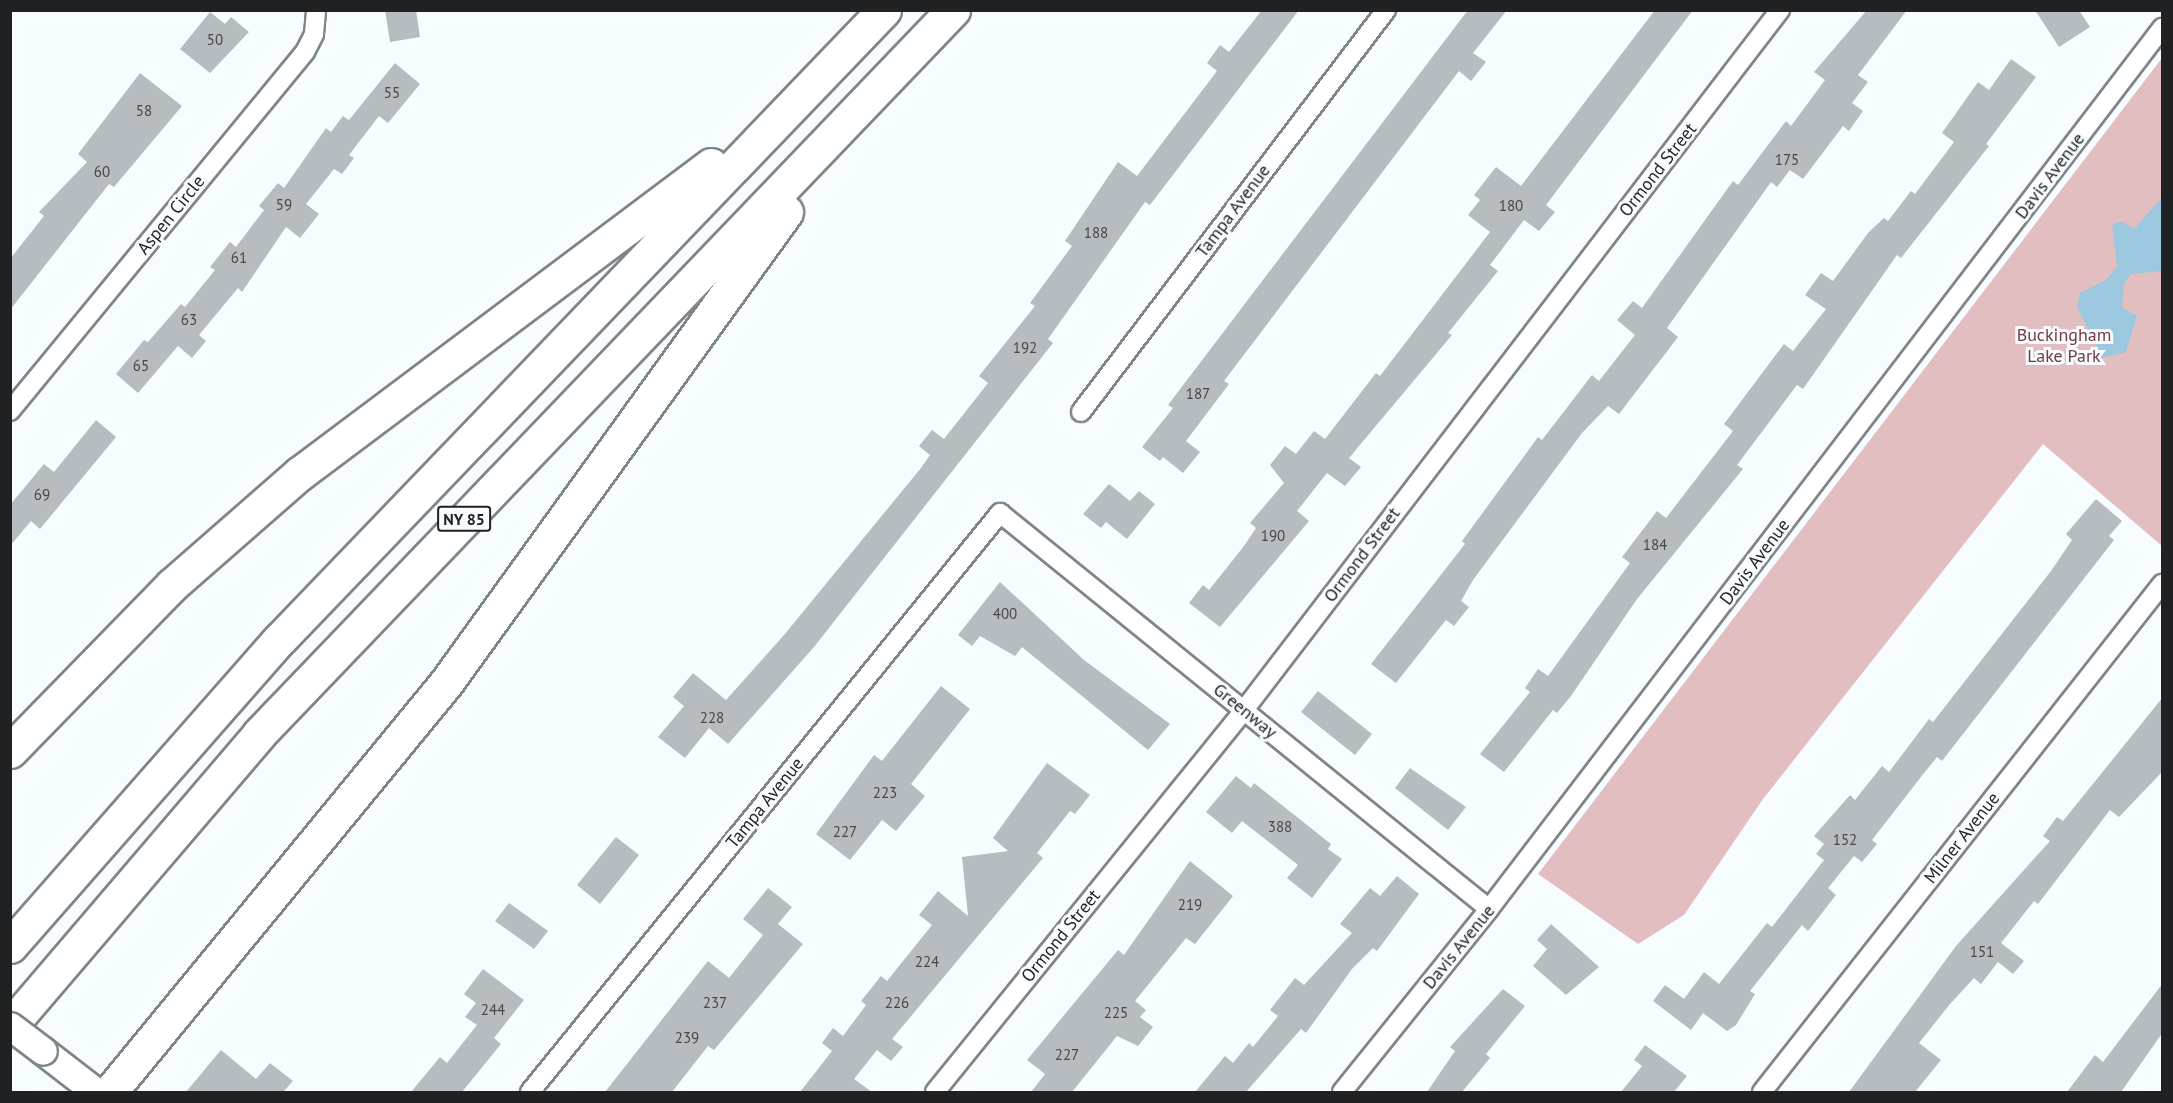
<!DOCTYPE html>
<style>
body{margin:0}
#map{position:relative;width:2173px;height:1103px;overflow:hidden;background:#f6fcff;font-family:"PT Sans",sans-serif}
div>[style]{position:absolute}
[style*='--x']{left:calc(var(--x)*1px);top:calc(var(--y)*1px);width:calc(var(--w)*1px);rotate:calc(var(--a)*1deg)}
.green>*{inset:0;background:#e3bec0}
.water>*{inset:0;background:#9cc8df}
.building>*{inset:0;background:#b6bcbf}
.roads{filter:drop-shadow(2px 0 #808588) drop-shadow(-2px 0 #808588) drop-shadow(0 2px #808588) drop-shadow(0 -2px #808588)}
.street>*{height:18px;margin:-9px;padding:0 9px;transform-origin:9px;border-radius:9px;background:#fff}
.secondary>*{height:27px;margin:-13.5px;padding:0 13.5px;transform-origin:13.5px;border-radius:13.5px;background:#fff}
.highway>*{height:33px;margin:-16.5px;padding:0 16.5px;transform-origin:16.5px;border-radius:16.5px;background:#fff}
.bridges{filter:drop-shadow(2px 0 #808588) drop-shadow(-2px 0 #808588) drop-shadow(0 2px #808588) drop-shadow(0 -2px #808588)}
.secondary-bridge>*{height:27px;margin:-13.5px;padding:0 13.5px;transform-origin:13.5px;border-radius:13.5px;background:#fff}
span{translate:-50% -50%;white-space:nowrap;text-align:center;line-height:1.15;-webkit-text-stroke:6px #f6fcff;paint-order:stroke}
.number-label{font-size:15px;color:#454849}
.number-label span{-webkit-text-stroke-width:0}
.shield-label span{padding:2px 4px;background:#f6fcff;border:2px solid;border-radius:4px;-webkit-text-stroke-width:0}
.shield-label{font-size:16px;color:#1f2122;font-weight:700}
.street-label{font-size:18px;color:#1f2122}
.park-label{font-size:18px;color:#773a41}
.frame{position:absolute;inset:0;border:12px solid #1f2122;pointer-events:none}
</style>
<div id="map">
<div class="green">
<div style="clip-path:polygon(2162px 58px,2162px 546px,2043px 444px,1763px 799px,1684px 915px,1638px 944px,1538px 874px)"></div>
</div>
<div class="water">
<div style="clip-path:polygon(2162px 197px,2162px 271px,2131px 274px,2124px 284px,2122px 307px,2137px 316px,2126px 352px,2102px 358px,2077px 307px,2080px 293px,2106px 280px,2117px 266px,2112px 225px,2122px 221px,2134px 229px)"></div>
</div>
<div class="building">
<div style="clip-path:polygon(385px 10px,416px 10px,420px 37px,390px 42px)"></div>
<div style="clip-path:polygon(1262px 10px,1299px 10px,1150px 205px,1145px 202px,1048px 339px,1053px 343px,814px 647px,728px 744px,709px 728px,685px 758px,658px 737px,684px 706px,673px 697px,693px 673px,726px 700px,784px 635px,921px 468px,930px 455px,919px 446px,932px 430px,944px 439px,988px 383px,979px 376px,1035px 306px,1030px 303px,1072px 246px,1065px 241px,1118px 162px,1137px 176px,1217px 71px,1207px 63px,1220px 45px,1229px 52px)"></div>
<div style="clip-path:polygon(1468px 10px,1507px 10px,1473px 53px,1486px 62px,1471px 81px,1459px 71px,1224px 381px,1229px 384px,1186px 441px,1200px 452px,1183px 473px,1163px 457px,1160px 461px,1142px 447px,1173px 408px,1168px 405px)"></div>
<div style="clip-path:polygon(1655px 10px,1693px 10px,1546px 205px,1555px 212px,1539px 231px,1524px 220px,1490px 265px,1498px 271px,1448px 333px,1452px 335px,1349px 458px,1361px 467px,1345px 486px,1327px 473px,1297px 511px,1309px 521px,1220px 627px,1189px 603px,1203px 585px,1209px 590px,1244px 546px,1256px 528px,1250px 523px,1284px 483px,1270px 465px,1285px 446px,1296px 454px,1314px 431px,1325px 439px,1376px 373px,1380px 376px,1490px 232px,1468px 215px,1480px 200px,1474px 195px,1496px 167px,1521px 186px)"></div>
<div style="clip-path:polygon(1867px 10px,1907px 10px,1858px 75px,1868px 82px,1852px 103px,1863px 111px,1849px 131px,1843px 126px,1803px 179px,1790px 170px,1777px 187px,1771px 182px,1667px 328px,1678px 337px,1619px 414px,1608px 406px,1582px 433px,1473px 580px,1461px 601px,1469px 607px,1454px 626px,1446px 620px,1441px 626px,1396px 683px,1371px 664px,1465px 544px,1462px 541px,1538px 437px,1542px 440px,1592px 375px,1599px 381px,1635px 335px,1617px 320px,1633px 301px,1642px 308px,1733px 181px,1738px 185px,1786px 121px,1791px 126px,1825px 80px,1814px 72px)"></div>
<div style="clip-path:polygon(2035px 10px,2079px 10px,2090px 27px,2059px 47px)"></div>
<div style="clip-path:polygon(210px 12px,225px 24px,231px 17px,249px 32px,210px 73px,180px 49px)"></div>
<div style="clip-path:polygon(2011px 59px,2036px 77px,1986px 144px,1989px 146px,1901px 258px,1897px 255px,1803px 389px,1797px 385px,1737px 465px,1743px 469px,1637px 599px,1571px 696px,1557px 713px,1553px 710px,1504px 772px,1480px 754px,1530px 692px,1525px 688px,1538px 669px,1548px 676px,1630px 563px,1622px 557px,1657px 511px,1666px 518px,1733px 431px,1724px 424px,1784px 344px,1793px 351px,1826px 309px,1805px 295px,1821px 273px,1833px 281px,1868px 233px,1884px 218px,1888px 221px,1911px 191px,1915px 194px,1954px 142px,1942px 133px,1978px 82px,1989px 90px)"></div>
<div style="clip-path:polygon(395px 63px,420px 84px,388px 123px,379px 116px,349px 155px,354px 158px,342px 174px,334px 169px,306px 204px,319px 214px,300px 238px,286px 227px,242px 292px,238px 288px,199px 335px,206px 341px,192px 358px,178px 346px,138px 393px,116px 374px,144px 340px,148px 342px,181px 304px,185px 307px,215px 270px,210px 267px,230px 242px,236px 247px,264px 210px,259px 206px,278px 183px,284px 188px,326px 128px,331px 132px,343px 116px,349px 120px)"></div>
<div style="clip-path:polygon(140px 73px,182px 106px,114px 187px,109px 184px,10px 310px,10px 259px,44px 216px,39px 212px,87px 162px,78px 154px)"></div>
<div style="clip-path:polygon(96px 420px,116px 437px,40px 529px,31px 521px,10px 546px,10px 505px,44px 464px,54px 472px)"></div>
<div style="clip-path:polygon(1109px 484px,1130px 501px,1139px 491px,1155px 504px,1127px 539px,1106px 522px,1101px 528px,1083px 514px)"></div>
<div style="clip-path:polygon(2096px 499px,2122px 521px,2109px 536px,2114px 540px,1942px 761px,1937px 757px,1924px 773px,1872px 840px,1877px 844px,1862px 862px,1854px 856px,1828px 888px,1836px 895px,1808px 931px,1802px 925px,1750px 991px,1755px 994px,1736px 1025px,1727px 1031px,1703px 1013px,1691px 1030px,1653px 1001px,1665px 985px,1684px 999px,1704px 972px,1719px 984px,1767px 923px,1772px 927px,1824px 860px,1816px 854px,1824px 844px,1814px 836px,1850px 795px,1855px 800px,1882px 766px,1889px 772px,1929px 719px,1933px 722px,2051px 571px,2072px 540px,2066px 534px)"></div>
<div style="clip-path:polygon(1000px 582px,1084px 660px,1170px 724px,1148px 750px,1022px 647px,1015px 656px,980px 636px,972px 646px,958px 635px)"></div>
<div style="clip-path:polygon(941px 686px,970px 709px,911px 784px,925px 796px,896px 831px,882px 820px,850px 860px,816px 834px,874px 755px,882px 761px)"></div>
<div style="clip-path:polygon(1318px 691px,1372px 734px,1355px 755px,1301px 712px)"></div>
<div style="clip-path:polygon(2163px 697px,2163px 771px,2119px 817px,2110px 810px,2038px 904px,2034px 901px,2001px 943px,2024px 961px,2013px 974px,1998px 962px,1981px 984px,1974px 978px,1950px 1004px,1919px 1043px,1941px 1060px,1915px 1092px,1849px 1092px,1956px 946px,2050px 841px,2043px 836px,2057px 817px,2063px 821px)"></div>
<div style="clip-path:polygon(1047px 763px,1090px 795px,1075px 814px,1070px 811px,1037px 853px,1043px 858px,892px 1039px,903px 1047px,891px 1061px,877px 1050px,854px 1079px,872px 1092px,800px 1092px,832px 1051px,822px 1043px,833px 1028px,843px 1036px,866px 1005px,861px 1001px,881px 976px,887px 981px,932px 925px,919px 915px,938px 891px,968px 916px,962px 857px,1008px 851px,993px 838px)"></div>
<div style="clip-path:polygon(1410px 768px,1466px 807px,1448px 830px,1395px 788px)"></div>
<div style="clip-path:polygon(1236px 776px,1251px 788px,1254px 783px,1331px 844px,1328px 849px,1342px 859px,1312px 898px,1287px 878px,1298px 865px,1242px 821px,1232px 833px,1206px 812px)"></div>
<div style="clip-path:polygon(616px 837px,639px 855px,600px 904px,577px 885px)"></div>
<div style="clip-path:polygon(1190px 861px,1233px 896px,1195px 944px,1186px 938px,1135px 1001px,1146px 1010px,1140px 1017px,1153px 1027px,1138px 1046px,1117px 1036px,1072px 1092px,1031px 1092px,1045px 1074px,1027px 1060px,1118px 950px,1124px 955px)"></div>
<div style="clip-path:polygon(1397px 876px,1419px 894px,1377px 951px,1373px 948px,1352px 969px,1306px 1033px,1301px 1029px,1246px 1092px,1195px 1092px,1225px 1056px,1233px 1063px,1249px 1043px,1253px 1047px,1278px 1016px,1270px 1010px,1295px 978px,1304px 985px,1352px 933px,1340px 924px,1370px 888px,1380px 896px)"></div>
<div style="clip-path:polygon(768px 888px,792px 907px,778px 924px,803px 944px,714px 1050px,708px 1046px,672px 1092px,605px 1092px,708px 961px,729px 978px,763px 935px,743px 919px)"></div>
<div style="clip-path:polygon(509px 903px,548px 931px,534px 949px,495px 921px)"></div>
<div style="clip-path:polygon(1551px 924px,1599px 967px,1566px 995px,1533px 966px,1547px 949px,1537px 940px)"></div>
<div style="clip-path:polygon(483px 969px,524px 1000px,494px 1038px,501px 1044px,462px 1092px,411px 1092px,440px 1057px,447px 1063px,477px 1025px,465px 1017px,476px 1003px,464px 994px)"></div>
<div style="clip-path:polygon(2163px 983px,2163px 1032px,2121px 1092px,2067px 1092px,2095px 1055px,2103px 1062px)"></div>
<div style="clip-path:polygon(1503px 989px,1525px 1006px,1486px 1054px,1490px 1058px,1462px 1092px,1427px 1092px,1455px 1051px,1450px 1047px)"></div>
<div style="clip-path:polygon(1645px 1045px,1687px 1076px,1674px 1092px,1621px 1092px,1642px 1066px,1634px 1060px)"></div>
<div style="clip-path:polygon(221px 1050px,256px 1079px,270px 1063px,293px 1081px,283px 1092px,186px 1092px)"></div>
</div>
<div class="roads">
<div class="street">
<div style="--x:10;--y:411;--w:465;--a:-50.6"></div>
<div style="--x:305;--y:52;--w:20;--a:-63"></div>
<div style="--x:314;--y:34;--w:24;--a:-85"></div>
<div style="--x:1081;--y:412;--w:505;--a:-52.81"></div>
<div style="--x:530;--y:1092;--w:746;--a:-50.93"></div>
<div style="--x:1000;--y:513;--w:629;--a:39"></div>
<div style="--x:935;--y:1092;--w:491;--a:-51"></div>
<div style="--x:1244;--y:710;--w:882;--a:-52.56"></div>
<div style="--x:1342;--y:1092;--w:235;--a:-51.2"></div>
<div style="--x:1489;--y:909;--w:1109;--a:-52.62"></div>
<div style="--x:1762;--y:1092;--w:647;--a:-51.78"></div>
</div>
<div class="secondary">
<div style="--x:43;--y:1051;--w:67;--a:37.7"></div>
</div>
<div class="highway">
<div style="--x:10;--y:751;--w:232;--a:-45.7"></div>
<div style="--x:172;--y:585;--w:169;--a:-41.2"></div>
<div style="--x:299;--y:474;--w:515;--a:-36.87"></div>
<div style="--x:10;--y:946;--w:409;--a:-48.7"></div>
<div style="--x:280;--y:639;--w:872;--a:-46.16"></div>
<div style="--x:10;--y:1026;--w:384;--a:-49.5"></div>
<div style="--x:259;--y:734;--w:1003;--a:-46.21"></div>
<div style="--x:110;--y:1092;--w:529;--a:-50.6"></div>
<div style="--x:446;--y:683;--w:581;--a:-54.18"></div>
</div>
</div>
<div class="bridges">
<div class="secondary-bridge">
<div style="--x:10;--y:1026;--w:41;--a:37.1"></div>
</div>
</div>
<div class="number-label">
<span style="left:215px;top:40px">50</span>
<span style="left:392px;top:93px">55</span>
<span style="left:144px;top:111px">58</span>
<span style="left:1787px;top:160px">175</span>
<span style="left:102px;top:172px">60</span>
<span style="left:284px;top:205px">59</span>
<span style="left:1511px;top:206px">180</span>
<span style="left:1096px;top:233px">188</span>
<span style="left:239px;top:258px">61</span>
<span style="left:189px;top:320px">63</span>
<span style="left:1025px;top:348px">192</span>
<span style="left:141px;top:366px">65</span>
<span style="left:1198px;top:394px">187</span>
<span style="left:42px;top:495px">69</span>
<span style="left:1273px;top:536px">190</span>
<span style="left:1655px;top:545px">184</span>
<span style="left:1005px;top:614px">400</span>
<span style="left:712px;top:718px">228</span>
<span style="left:885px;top:793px">223</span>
<span style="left:1280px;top:827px">388</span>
<span style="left:845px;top:832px">227</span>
<span style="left:1845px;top:840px">152</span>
<span style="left:1190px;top:905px">219</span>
<span style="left:1982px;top:952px">151</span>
<span style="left:927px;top:962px">224</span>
<span style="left:715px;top:1003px">237</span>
<span style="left:897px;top:1003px">226</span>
<span style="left:493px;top:1010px">244</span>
<span style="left:1116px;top:1013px">225</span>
<span style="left:687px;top:1038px">239</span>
<span style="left:1067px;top:1055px">227</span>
</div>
<div class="shield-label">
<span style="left:464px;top:519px">NY 85</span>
</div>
<div class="street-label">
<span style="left:1658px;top:170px;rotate:-52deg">Ormond Street</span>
<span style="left:2050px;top:176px;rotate:-53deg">Davis Avenue</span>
<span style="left:1233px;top:211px;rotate:-53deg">Tampa Avenue</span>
<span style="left:171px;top:215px;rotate:-51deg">Aspen Circle</span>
<span style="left:1362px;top:555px;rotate:-53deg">Ormond Street</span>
<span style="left:1755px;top:562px;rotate:-53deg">Davis Avenue</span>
<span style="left:1245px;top:711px;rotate:39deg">Greenway</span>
<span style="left:765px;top:803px;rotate:-51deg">Tampa Avenue</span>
<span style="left:1962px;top:838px;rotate:-52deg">Milner Avenue</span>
<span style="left:1061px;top:936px;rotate:-51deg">Ormond Street</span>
<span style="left:1459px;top:947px;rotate:-51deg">Davis Avenue</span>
</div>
<div class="park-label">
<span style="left:2064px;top:346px">Buckingham<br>Lake Park</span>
</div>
<div class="frame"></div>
</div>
